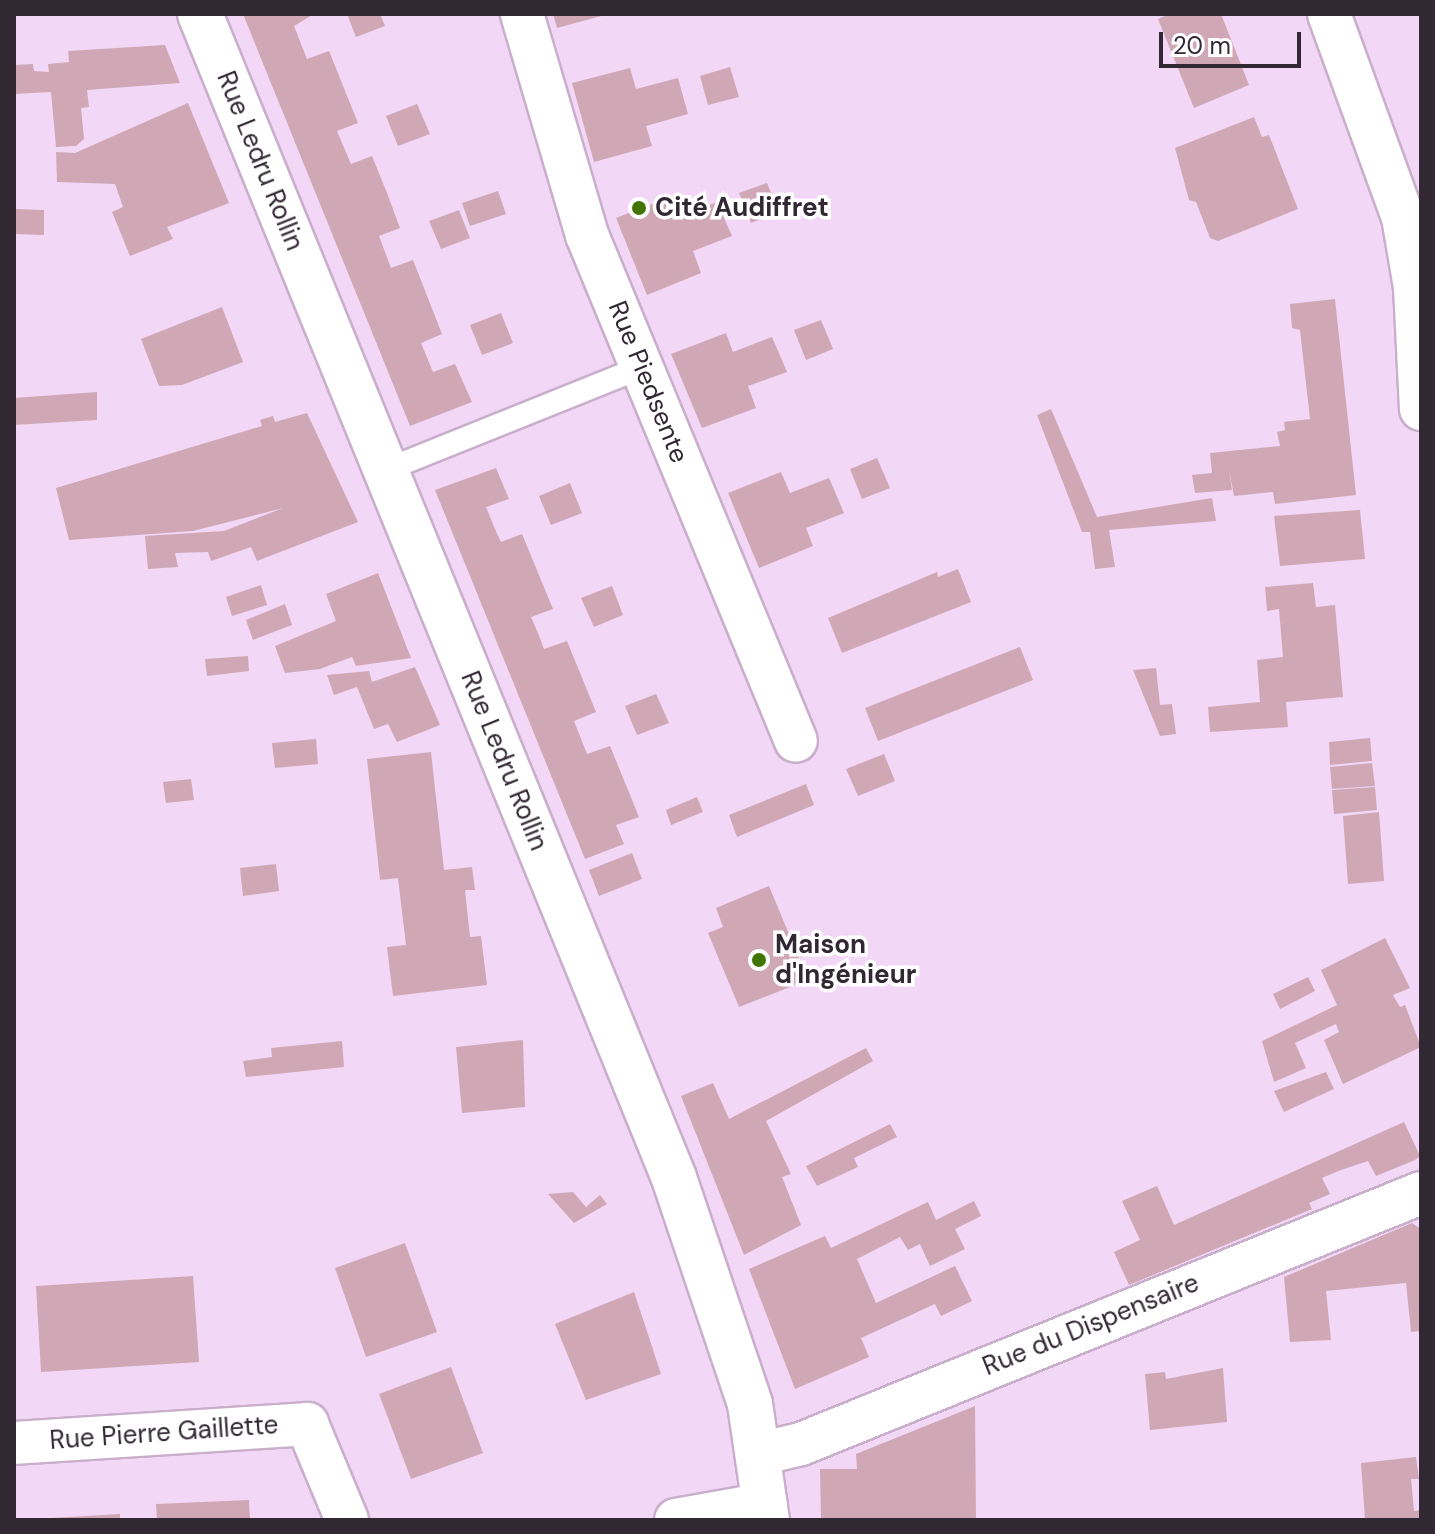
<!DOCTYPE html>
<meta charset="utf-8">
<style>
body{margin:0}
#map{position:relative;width:1435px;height:1534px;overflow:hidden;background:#f2d7f6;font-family:"DM Sans",sans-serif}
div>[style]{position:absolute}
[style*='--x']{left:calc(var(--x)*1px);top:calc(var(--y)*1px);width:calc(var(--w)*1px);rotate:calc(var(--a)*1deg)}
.building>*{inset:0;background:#d0a8b5}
.roads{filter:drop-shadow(2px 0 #c9afcc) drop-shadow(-2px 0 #c9afcc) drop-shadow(0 2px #c9afcc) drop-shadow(0 -2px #c9afcc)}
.service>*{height:22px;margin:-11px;padding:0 11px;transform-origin:11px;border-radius:11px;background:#fff}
.minor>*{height:42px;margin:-21px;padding:0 21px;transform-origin:21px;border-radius:21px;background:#fff}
.tertiary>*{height:44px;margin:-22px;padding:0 22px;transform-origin:22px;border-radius:22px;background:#fff}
.dots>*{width:22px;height:22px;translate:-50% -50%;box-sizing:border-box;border:4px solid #fff;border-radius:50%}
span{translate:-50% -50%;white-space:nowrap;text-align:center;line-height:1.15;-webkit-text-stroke:7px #fff;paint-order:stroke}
.street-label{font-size:26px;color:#322833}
.poi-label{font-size:26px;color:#322833;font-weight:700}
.left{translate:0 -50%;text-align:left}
.frame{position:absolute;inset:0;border:16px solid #322833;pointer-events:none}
.scale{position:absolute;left:1159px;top:32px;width:142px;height:36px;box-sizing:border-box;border:4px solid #322833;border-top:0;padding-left:10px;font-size:24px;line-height:28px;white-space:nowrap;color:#322833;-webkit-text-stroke:6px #fff;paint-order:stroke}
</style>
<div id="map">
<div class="building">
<div style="clip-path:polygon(243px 14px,314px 14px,294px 26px,307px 59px,329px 51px,358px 123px,337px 131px,345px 150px,351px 164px,372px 156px,387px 193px,400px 228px,379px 236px,391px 268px,413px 260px,442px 334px,421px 343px,433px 372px,455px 364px,472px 402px,410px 426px)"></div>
<div style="clip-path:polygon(347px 14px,380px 14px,385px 26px,356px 37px)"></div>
<div style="clip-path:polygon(553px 14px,604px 14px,605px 15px,557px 28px)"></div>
<div style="clip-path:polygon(1170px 14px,1221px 14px,1249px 85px,1194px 108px,1158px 19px)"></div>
<div style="clip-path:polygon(165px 45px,180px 83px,87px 90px,89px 107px,81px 108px,84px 139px,76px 146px,56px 147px,51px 92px,14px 94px,14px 65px,33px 64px,34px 71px,49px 72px,48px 64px,69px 62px,68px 51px)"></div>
<div style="clip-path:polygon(730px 67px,739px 97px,708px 105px,700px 76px)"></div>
<div style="clip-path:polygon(630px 68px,636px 89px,678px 78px,688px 114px,646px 126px,652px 146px,594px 162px,572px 83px)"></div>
<div style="clip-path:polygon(188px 103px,229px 203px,167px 227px,173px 239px,130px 256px,112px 212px,123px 207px,115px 184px,57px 182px,56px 152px,75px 153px)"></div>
<div style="clip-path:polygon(417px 104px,430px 134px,398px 146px,386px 116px)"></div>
<div style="clip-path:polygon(1254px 117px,1262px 137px,1269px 135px,1298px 209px,1218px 241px,1210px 238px,1196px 202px,1189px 200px,1175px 148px)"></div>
<div style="clip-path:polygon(767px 183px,779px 212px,751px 223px,739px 193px)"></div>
<div style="clip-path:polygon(498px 191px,506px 214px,470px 226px,462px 203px)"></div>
<div style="clip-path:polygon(670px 197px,678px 217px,717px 202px,732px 236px,693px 251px,701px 273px,647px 295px,616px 218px)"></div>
<div style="clip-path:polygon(15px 209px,44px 210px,44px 235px,14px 234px)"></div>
<div style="clip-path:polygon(459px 210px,470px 238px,441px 249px,429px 221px)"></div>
<div style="clip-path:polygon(1335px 299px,1356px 495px,1275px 504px,1273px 492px,1234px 496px,1229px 470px,1232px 490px,1195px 493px,1192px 475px,1212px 473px,1210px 453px,1280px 446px,1277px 432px,1285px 430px,1284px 422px,1310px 419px,1300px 330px,1292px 328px,1290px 304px)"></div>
<div style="clip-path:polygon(222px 307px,243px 362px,182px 385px,159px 386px,141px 339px)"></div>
<div style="clip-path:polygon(501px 313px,513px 343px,482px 355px,470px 325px)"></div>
<div style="clip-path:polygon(821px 320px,833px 349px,806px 360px,794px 330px)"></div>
<div style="clip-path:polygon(726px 333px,733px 352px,772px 337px,787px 372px,748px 386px,756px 408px,702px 428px,671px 354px)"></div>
<div style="clip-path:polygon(97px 392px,97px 420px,14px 425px,14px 398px)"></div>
<div style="clip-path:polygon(1051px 409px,1097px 517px,1212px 498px,1216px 521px,1109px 530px,1115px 567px,1095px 569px,1090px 532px,1082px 532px,1037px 415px)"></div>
<div style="clip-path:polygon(307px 413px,358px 522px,257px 561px,251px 547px,211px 561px,208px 552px,175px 553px,178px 567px,148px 569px,145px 536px,224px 531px,283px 508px,193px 531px,69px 540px,56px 488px,262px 426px,260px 420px,273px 416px,275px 422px)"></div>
<div style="clip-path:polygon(877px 458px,890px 488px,862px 499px,850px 469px)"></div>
<div style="clip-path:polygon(496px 468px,509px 499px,486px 507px,495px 529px,501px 542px,522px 534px,553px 609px,531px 617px,538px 633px,544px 649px,567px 641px,596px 712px,574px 721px,587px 754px,610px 746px,639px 817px,616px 825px,624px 844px,585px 859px,435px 490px)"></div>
<div style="clip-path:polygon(781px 472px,790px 493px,829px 478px,844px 513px,806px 528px,813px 546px,759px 568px,728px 493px)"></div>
<div style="clip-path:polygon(570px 483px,582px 513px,551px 525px,539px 496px)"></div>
<div style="clip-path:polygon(1360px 510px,1365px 559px,1280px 566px,1274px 516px)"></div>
<div style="clip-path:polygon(958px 569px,971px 602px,842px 653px,828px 618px,937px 572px,938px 577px)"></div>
<div style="clip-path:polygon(378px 573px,411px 658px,356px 666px,352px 657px,320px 669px,285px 673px,275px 646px,336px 621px,326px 594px)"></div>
<div style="clip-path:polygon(1313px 583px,1316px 607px,1335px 605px,1343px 697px,1286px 702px,1288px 727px,1210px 732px,1208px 707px,1260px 702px,1257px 660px,1283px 657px,1279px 609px,1267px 611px,1265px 587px)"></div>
<div style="clip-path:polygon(261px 585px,267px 605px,232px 616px,226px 597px)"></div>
<div style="clip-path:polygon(612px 586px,623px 615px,594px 627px,581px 598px)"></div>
<div style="clip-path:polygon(285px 604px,292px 625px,253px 640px,246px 620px)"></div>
<div style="clip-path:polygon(1020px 647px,1033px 680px,878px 741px,865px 708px)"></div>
<div style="clip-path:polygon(248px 656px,249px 671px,207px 676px,205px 659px)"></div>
<div style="clip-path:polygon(415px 667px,440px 725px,397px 742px,388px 724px,374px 729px,357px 687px,334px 695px,327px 675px,369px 671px,372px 682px)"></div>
<div style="clip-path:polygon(1156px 668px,1160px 705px,1172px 704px,1176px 734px,1160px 736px,1133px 670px)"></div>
<div style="clip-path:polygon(656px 694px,669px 723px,637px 735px,625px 706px)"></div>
<div style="clip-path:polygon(1370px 738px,1372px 761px,1330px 765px,1329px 742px)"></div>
<div style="clip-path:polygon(316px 739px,318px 764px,275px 768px,272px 743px)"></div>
<div style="clip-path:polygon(431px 752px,444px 870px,472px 867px,475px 890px,465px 890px,470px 937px,481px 936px,487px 985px,393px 996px,387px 947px,406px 945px,398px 878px,380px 880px,367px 759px)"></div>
<div style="clip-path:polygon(884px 754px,895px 781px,858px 796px,846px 769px)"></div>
<div style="clip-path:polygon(1372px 763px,1375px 786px,1332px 789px,1330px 767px)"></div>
<div style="clip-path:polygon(191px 779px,194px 800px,166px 803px,163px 782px)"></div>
<div style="clip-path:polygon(806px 784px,814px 805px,737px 837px,729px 815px)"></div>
<div style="clip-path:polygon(1375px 787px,1377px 810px,1334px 814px,1332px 790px)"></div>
<div style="clip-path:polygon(697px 797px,703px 812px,671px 825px,666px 810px)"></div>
<div style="clip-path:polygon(1379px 812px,1384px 881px,1348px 884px,1343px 816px)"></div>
<div style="clip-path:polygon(632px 853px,642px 879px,599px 896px,589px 870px)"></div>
<div style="clip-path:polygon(276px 864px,279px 891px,243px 896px,240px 868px)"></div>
<div style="clip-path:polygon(769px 886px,808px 980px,739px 1007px,708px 933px,723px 927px,716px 908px)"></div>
<div style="clip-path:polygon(1385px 938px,1410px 988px,1393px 995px,1400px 1007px,1405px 1005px,1421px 1047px,1343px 1084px,1324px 1040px,1339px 1032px,1336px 1024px,1295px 1043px,1306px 1068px,1274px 1082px,1262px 1041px,1337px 1005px,1321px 970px)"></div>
<div style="clip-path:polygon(1308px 977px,1315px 991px,1280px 1009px,1273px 994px)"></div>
<div style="clip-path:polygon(523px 1040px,525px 1107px,462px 1113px,456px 1047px)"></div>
<div style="clip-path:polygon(342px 1041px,344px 1067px,246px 1077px,243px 1061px,272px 1057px,271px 1048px)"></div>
<div style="clip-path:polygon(866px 1048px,873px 1061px,766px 1121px,791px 1174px,782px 1177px,801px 1225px,744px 1255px,681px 1096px,713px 1083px,729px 1119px)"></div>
<div style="clip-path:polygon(1326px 1072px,1334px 1089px,1284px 1112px,1274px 1091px)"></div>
<div style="clip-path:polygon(1404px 1122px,1420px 1156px,1415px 1160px,1376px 1176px,1368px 1161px,1341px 1170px,1322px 1178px,1330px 1194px,1309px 1203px,1312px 1209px,1129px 1285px,1114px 1252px,1140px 1240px,1122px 1201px,1157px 1186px,1174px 1225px)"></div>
<div style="clip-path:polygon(890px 1124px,897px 1137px,854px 1158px,858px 1167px,817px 1186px,806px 1166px)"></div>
<div style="clip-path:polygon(573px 1192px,586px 1207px,600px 1195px,607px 1204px,574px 1223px,548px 1194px)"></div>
<div style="clip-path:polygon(974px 1201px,981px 1216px,955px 1229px,965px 1249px,930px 1266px,920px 1244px,908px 1250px,900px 1237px,857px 1259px,876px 1303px,955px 1266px,972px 1301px,941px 1316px,935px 1304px,861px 1338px,869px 1357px,795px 1389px,749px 1269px,825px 1236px,831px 1248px,928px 1202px,936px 1220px)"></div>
<div style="clip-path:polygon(1412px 1223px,1421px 1229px,1421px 1331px,1411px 1332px,1406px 1283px,1326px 1291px,1331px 1340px,1290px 1342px,1284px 1277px)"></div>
<div style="clip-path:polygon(405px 1243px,437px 1332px,366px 1357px,335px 1268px)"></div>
<div style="clip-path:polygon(193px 1276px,199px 1362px,41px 1372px,36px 1286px)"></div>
<div style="clip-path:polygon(634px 1292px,661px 1374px,586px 1400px,555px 1324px)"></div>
<div style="clip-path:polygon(451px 1367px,483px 1453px,411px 1479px,379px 1394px)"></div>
<div style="clip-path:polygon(1223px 1368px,1227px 1422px,1150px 1430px,1145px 1374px,1165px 1372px,1166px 1379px)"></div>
<div style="clip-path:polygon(975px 1406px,976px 1520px,821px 1520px,820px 1469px,857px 1469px,856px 1454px)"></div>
<div style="clip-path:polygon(1416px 1457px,1419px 1479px,1411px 1479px,1414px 1511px,1421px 1510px,1421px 1520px,1365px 1520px,1361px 1463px)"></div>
<div style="clip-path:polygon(249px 1500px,250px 1520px,157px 1520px,156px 1504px)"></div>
<div style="clip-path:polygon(120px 1514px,120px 1520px,52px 1520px,52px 1518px)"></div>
</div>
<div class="roads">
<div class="service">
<div style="--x:386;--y:470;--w:276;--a:-21.9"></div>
</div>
<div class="minor">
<div style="--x:522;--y:14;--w:230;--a:73.6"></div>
<div style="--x:587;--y:235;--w:547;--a:67.56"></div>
<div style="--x:1329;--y:14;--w:216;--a:70"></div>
<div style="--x:1403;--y:217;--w:71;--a:80.3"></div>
<div style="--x:1415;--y:287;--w:122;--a:87.2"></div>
<div style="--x:14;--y:1443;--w:294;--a:-3.7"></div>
<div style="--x:307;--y:1424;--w:104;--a:67.4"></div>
<div style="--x:759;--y:1454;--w:43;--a:-13.4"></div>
<div style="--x:801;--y:1444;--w:669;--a:-22.04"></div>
<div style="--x:676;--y:1520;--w:91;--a:-10.1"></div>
</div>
<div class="tertiary">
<div style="--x:200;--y:14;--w:1257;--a:67.84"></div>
<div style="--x:674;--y:1178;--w:238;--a:71.4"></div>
<div style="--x:750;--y:1404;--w:117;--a:81.7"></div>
</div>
</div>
<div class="dots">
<div style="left:639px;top:208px;background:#427500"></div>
<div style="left:759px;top:960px;background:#427500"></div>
</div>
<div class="street-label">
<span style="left:260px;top:161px;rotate:68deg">Rue Ledru Rollin</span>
<span style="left:648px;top:382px;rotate:68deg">Rue Piedsente</span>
<span style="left:504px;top:761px;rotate:68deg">Rue Ledru Rollin</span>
<span style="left:1091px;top:1325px;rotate:-22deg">Rue du Dispensaire</span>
<span style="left:164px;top:1433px;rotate:-4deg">Rue Pierre Gaillette</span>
</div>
<div class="poi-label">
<span class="left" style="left:655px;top:208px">Cité Audiffret</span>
<span class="left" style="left:775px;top:960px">Maison<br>d'Ingénieur</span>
</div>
<div class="frame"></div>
<div class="scale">20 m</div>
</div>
